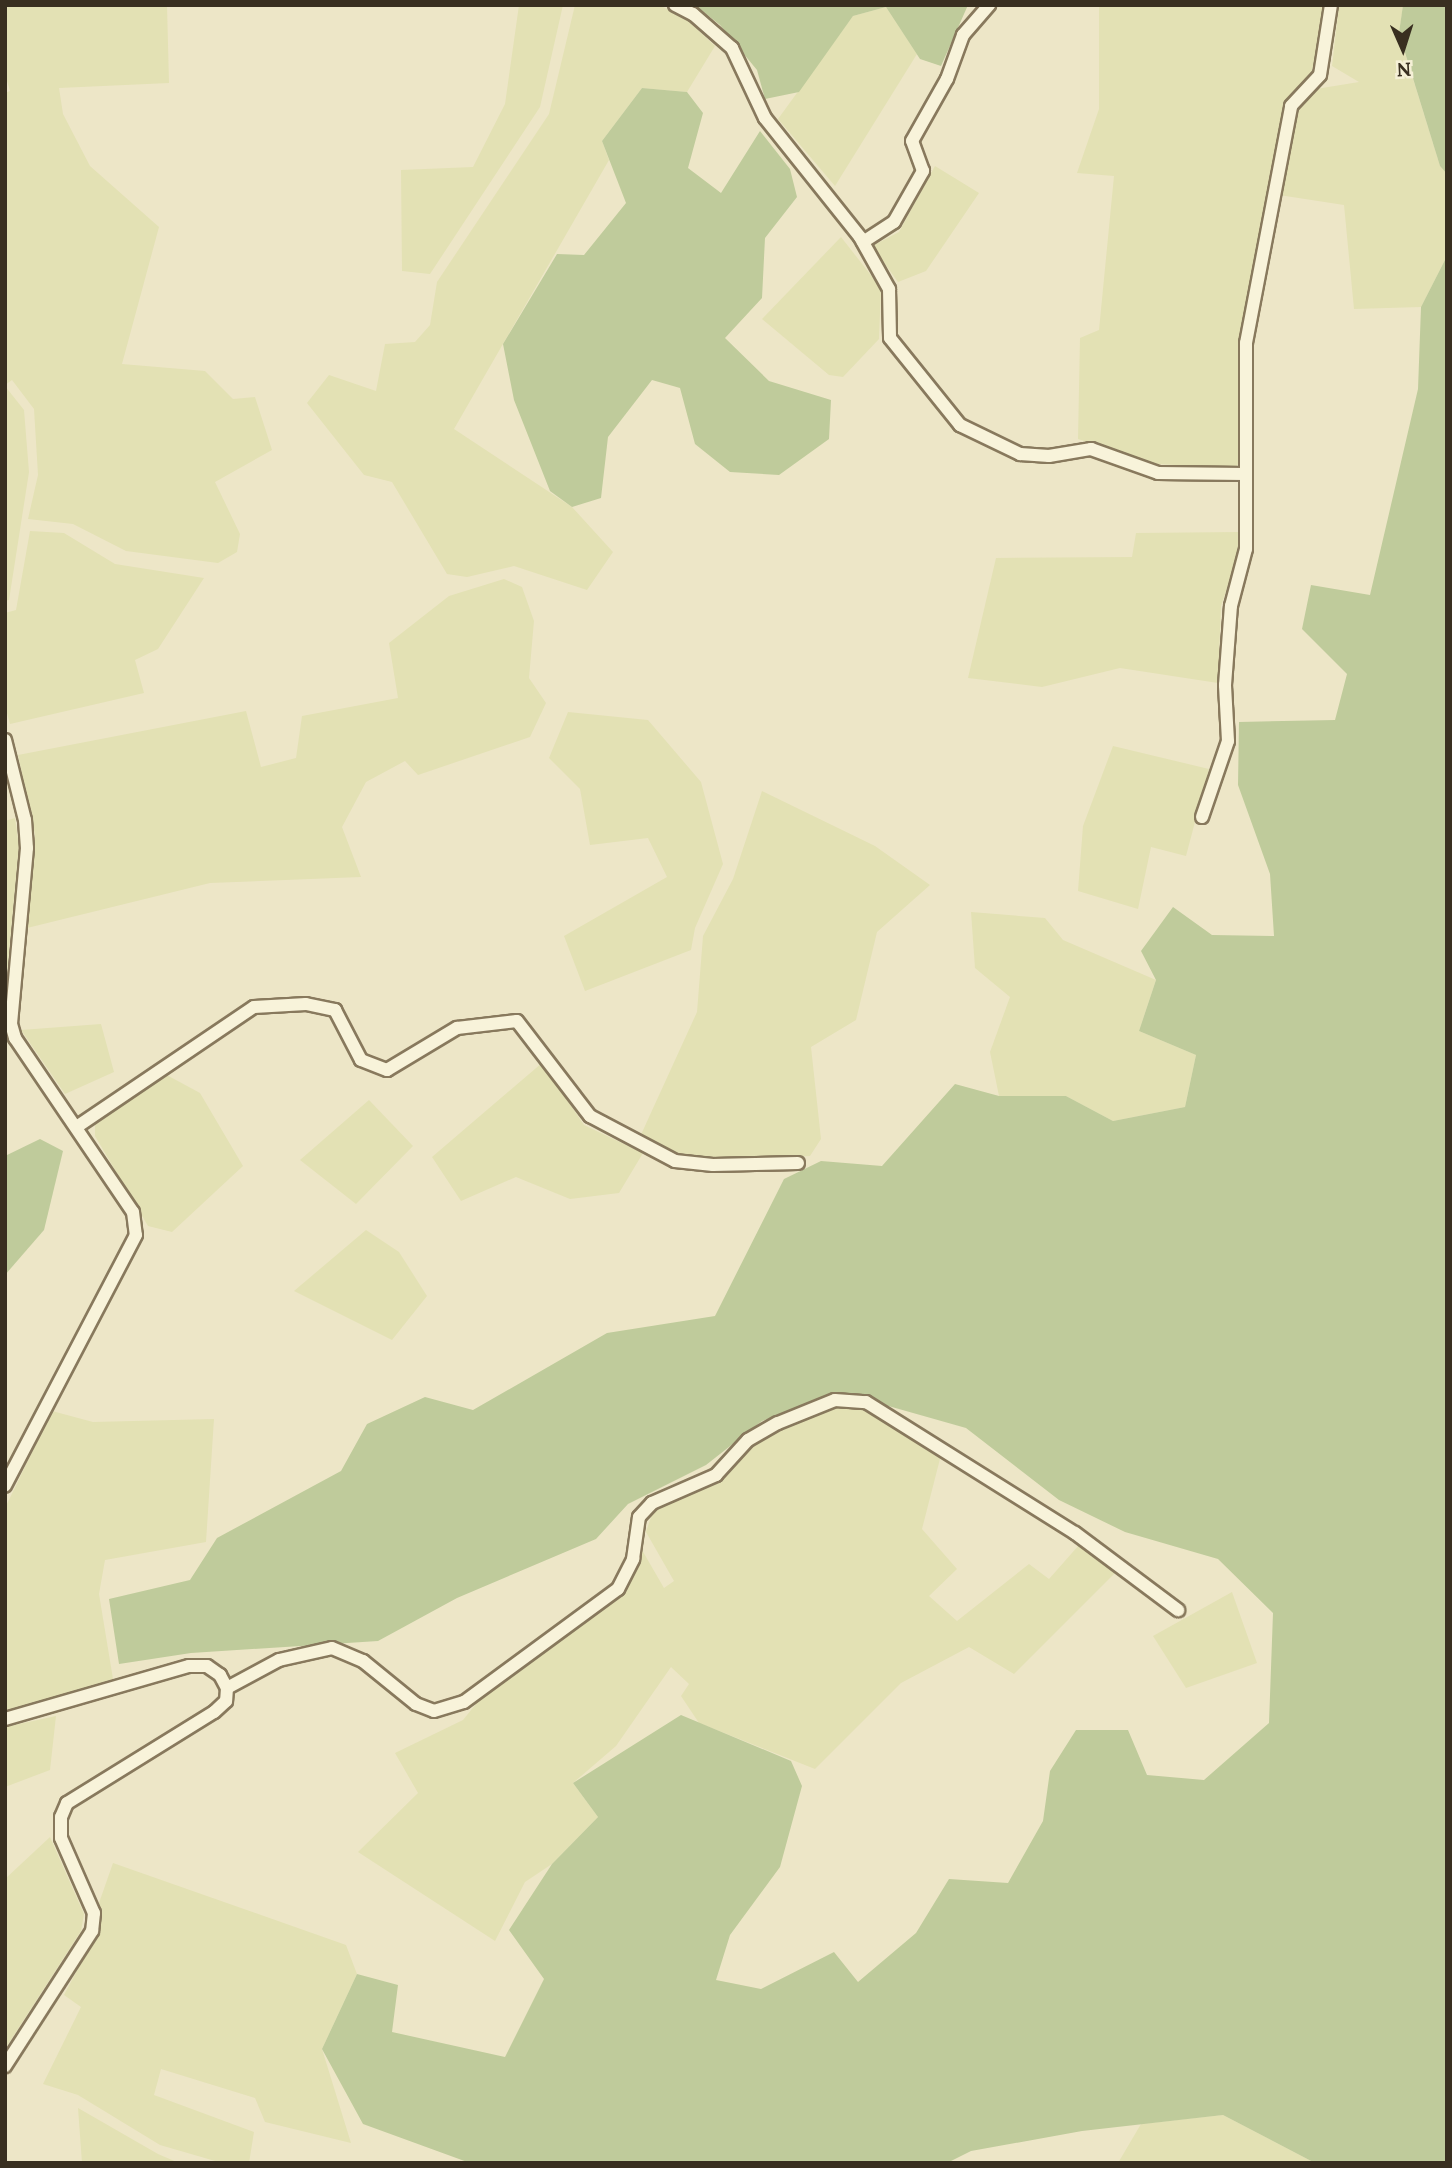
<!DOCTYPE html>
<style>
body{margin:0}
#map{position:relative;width:1452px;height:2168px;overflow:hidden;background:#ede6c7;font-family:Lora,serif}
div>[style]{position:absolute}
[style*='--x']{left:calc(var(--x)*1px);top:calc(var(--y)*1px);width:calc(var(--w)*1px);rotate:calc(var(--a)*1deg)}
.farmland>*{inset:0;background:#e3e1b4}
.green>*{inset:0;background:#bfcb9b}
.roads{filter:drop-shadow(2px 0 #88795d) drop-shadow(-2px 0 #88795d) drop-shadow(0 2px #88795d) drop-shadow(0 -2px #88795d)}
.service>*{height:12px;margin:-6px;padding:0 6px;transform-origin:6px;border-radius:6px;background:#f8f3da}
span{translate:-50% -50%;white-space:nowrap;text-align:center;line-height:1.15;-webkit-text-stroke:7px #f5f0d6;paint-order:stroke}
.frame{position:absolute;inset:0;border:7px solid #392f20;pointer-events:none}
.north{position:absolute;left:1368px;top:14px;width:70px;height:70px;-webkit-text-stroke:5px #f5f0d6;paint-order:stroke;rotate:177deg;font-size:19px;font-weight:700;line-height:28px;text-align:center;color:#392f20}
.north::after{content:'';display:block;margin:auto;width:24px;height:32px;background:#392f20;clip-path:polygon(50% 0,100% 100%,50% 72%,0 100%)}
</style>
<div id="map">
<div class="farmland">
<div style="clip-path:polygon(5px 5px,167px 5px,169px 83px,59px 88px,63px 114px,90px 166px,159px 227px,122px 364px,205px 371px,233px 399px,255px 397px,272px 450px,215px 482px,240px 534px,237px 552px,218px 563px,126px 551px,73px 524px,28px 519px,38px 475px,34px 409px,12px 380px,5px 385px,5px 93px,10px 91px,5px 74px)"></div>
<div style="clip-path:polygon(519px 5px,563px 5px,540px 107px,430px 274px,402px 271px,401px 170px,473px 167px,505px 104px)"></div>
<div style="clip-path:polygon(575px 5px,659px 5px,684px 17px,715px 46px,687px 92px,642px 88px,602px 141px,609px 160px,454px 429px,572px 507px,613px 552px,587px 590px,514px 566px,467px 577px,447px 574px,392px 482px,364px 475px,307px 403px,329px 375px,376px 391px,385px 344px,415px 342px,430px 325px,437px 282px,549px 114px)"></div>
<div style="clip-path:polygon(1099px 5px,1324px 5px,1312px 72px,1288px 103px,1241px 327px,1244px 452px,1236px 468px,1156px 464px,1078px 439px,1080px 338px,1099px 330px,1114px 176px,1077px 173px,1099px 109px)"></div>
<div style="clip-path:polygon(1403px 5px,1399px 34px,1440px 166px,1447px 174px,1447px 256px,1421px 307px,1354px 309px,1344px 205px,1279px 195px,1296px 111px,1316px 89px,1359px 82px,1332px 66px,1339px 6px)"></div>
<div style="clip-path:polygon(886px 7px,917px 54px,835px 186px,778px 119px,853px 16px)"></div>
<div style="clip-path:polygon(935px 166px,979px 193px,926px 271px,898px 282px,872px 246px,899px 232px)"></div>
<div style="clip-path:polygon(841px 237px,881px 288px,879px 339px,843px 377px,829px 375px,762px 319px)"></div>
<div style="clip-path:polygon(5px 386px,24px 410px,29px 472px,9px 600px,5px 601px)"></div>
<div style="clip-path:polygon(30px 531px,64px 533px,115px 564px,204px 578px,158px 649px,135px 660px,144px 693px,10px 724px,5px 706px,5px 613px,16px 610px)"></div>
<div style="clip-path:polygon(1240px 532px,1239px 552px,1221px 606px,1218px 683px,1120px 668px,1042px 687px,968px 678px,996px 558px,1132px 557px,1136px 533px)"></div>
<div style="clip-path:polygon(504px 579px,522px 587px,534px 621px,529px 678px,546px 703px,530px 737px,418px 775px,405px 761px,366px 782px,342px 827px,361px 877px,210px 883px,27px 928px,35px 835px,18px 755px,246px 711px,261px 767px,296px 758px,302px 716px,398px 698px,389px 643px,449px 596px)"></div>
<div style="clip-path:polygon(568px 712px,648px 720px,701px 782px,723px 864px,695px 928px,691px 950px,585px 991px,564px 936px,667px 877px,648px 838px,590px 845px,580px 789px,549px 758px)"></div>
<div style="clip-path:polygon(1113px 746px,1209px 769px,1186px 856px,1151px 847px,1138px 909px,1078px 891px,1083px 826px)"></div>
<div style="clip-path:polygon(762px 791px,875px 846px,930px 885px,877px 932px,856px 1020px,811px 1047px,821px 1139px,810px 1156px,691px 1161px,639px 1139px,697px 1012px,703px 936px,733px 879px)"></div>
<div style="clip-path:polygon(15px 818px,19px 846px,5px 994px,5px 821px)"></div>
<div style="clip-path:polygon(971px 912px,1045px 918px,1063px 940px,1156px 980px,1139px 1031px,1196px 1055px,1185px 1107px,1113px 1121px,1066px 1096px,999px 1096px,990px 1052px,1010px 997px,975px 968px)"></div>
<div style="clip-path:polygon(101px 1024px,114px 1072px,65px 1094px,21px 1030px)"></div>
<div style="clip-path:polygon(542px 1063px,584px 1125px,643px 1153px,619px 1193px,570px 1199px,516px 1177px,461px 1201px,432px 1157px)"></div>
<div style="clip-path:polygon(163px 1073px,200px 1093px,243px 1166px,172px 1232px,148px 1226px,95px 1136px,95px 1119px)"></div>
<div style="clip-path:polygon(369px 1100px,413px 1146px,356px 1204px,300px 1160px)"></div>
<div style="clip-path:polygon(366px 1230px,399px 1252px,427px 1296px,392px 1340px,294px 1291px)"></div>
<div style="clip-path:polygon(837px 1406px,863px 1407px,941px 1455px,922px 1529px,957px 1569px,929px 1596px,957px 1621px,1029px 1564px,1049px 1579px,1079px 1545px,1115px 1573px,1014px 1674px,969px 1647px,901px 1683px,815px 1769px,699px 1723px,681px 1696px,689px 1684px,671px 1667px,616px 1746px,573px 1783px,598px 1817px,552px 1864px,525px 1882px,495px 1941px,358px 1852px,418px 1793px,395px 1753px,463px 1720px,488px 1689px,624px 1590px,642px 1550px,664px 1588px,674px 1581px,646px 1532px,653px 1511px,715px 1481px,752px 1443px)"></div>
<div style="clip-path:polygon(52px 1411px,93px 1422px,214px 1419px,206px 1542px,105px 1560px,99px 1594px,113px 1679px,5px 1719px,5px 1508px)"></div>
<div style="clip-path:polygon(1232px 1592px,1257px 1663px,1186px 1688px,1153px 1636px)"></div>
<div style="clip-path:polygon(56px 1716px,50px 1770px,5px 1787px,5px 1727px)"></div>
<div style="clip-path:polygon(50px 1837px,84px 1914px,81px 1931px,5px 2049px,5px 1879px)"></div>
<div style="clip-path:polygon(113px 1863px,346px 1945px,357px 1974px,322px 2049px,351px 2143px,265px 2122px,255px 2098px,161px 2069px,154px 2095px,254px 2132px,249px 2163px,222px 2163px,160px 2145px,78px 2095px,43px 2084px,81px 2007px,64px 1995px,100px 1927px,99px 1903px)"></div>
<div style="clip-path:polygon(78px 2108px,158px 2154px,179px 2163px,82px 2163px)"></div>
<div style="clip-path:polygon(1223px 2115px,1315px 2163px,1118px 2163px,1141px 2124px)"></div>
</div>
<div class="green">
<div style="clip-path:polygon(695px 5px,968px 5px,941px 66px,920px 59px,886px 7px,853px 16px,799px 92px,765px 99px,757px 70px,720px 25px)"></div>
<div style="clip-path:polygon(1403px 5px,1447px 5px,1447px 174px,1440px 166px,1399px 33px)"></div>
<div style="clip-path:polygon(642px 88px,687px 92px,703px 113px,688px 168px,721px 193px,760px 131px,790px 169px,797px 197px,765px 238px,762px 298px,725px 338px,769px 381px,831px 400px,829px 439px,779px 475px,730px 472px,695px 444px,680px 388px,652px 380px,608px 437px,601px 498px,572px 507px,550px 491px,514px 400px,503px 344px,557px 254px,584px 255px,626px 203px,602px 141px)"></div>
<div style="clip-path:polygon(1447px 256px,1447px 2163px,1315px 2163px,1223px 2115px,1082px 2131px,971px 2151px,947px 2163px,470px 2163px,363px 2124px,322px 2049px,357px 1974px,398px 1985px,392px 2032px,505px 2057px,544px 1979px,509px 1930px,552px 1864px,598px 1817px,573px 1783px,681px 1715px,791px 1761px,802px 1786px,780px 1867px,730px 1935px,716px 1980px,761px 1989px,834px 1952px,858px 1982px,916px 1933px,949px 1879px,1008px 1883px,1043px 1821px,1050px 1771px,1076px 1730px,1128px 1730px,1147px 1775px,1204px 1780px,1269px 1723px,1273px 1613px,1218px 1559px,1125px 1532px,1059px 1500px,966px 1428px,839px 1392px,762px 1421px,706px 1465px,628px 1504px,596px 1539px,457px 1598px,378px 1641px,191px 1653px,119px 1664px,109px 1599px,190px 1580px,217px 1538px,341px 1471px,367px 1424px,425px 1397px,473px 1410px,607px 1333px,715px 1316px,784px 1179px,821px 1161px,882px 1166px,955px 1084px,999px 1096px,1066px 1096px,1113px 1121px,1185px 1107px,1196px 1055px,1139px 1031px,1156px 980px,1141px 951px,1173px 907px,1212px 935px,1274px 936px,1270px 874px,1238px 785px,1239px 722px,1335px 720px,1347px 674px,1302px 629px,1311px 585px,1370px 595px,1418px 389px,1421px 307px)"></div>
<div style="clip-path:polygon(40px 1139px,63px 1151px,44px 1230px,5px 1275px,5px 1156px)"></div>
</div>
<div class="roads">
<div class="service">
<div style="--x:675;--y:5;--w:20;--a:27"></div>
<div style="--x:693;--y:14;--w:52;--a:41.1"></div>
<div style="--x:732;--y:48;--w:77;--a:64.8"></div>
<div style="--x:765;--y:118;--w:152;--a:51.4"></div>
<div style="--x:860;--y:237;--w:60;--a:60.9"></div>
<div style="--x:889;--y:289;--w:49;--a:88.8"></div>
<div style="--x:890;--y:338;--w:112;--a:51.2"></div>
<div style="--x:960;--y:425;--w:67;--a:25.8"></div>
<div style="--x:1020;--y:454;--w:29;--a:4"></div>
<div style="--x:1049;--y:456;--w:43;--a:-9.5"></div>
<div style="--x:1091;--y:449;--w:71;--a:19.7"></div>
<div style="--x:1158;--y:473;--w:86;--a:0.7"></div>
<div style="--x:863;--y:242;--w:37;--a:-33"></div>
<div style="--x:894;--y:222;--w:59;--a:-60.4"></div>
<div style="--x:923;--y:171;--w:32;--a:-110"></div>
<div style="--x:912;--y:141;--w:71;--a:-60.6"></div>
<div style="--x:947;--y:79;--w:47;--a:-70"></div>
<div style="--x:963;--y:35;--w:40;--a:-49"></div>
<div style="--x:5;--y:740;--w:82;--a:76"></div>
<div style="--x:25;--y:820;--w:28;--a:86"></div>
<div style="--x:27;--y:848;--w:177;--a:95.2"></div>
<div style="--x:11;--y:1024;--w:15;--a:74"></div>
<div style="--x:15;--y:1038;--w:210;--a:55.9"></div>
<div style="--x:133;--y:1212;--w:23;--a:83"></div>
<div style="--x:136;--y:1235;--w:283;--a:117.6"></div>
<div style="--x:1202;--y:817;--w:80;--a:-71.1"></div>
<div style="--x:1228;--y:741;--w:56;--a:-93.1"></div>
<div style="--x:1225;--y:685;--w:79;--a:-85.7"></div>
<div style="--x:1231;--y:606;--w:59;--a:-75.3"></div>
<div style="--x:1246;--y:549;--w:206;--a:-90"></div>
<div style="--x:1246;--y:343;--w:241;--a:-79.2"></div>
<div style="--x:1291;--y:106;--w:42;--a:-46.9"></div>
<div style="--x:1320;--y:75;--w:71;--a:-81.1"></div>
<div style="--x:78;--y:1126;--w:212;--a:-34.1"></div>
<div style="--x:254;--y:1007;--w:52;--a:-3.3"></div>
<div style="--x:306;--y:1004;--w:30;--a:12"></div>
<div style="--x:335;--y:1010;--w:56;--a:62.5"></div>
<div style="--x:361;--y:1060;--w:28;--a:21"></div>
<div style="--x:387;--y:1070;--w:82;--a:-31"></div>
<div style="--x:457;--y:1028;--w:60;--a:-6.7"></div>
<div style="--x:517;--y:1021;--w:120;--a:52.5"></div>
<div style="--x:590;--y:1116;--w:96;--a:27.9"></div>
<div style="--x:675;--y:1161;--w:38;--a:6"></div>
<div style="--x:713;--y:1165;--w:85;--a:-1.3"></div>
<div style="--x:227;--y:1688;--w:59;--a:-28.3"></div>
<div style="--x:279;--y:1660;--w:54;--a:-12.8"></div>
<div style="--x:332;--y:1648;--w:34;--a:23"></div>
<div style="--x:363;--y:1661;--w:68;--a:39.1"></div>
<div style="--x:416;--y:1704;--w:19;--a:21"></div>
<div style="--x:434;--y:1711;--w:31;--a:-17"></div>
<div style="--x:464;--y:1702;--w:191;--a:-36.3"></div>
<div style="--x:618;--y:1589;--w:34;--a:-63"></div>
<div style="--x:633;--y:1559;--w:42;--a:-81.9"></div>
<div style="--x:639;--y:1517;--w:19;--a:-47"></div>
<div style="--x:652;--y:1503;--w:70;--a:-23.6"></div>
<div style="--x:716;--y:1475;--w:47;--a:-47.6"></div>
<div style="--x:748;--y:1440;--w:34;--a:-30"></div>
<div style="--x:778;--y:1423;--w:61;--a:-22"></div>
<div style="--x:835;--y:1400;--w:31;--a:4"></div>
<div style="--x:866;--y:1402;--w:247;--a:32.1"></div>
<div style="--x:1075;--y:1533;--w:129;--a:36.8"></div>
<div style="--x:5;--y:1719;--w:191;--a:-16.1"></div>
<div style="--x:189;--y:1666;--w:18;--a:0"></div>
<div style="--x:207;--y:1666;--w:16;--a:35"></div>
<div style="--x:220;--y:1675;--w:15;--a:62"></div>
<div style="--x:227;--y:1688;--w:13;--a:94"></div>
<div style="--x:226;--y:1701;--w:16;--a:137"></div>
<div style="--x:214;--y:1712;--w:173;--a:148.2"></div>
<div style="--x:67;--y:1803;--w:15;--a:113"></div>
<div style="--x:61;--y:1817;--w:21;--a:90"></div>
<div style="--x:61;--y:1838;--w:82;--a:66.3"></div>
<div style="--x:94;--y:1913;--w:18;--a:96"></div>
<div style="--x:92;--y:1931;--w:161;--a:122.8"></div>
</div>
</div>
<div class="frame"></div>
<div class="north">N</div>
</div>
